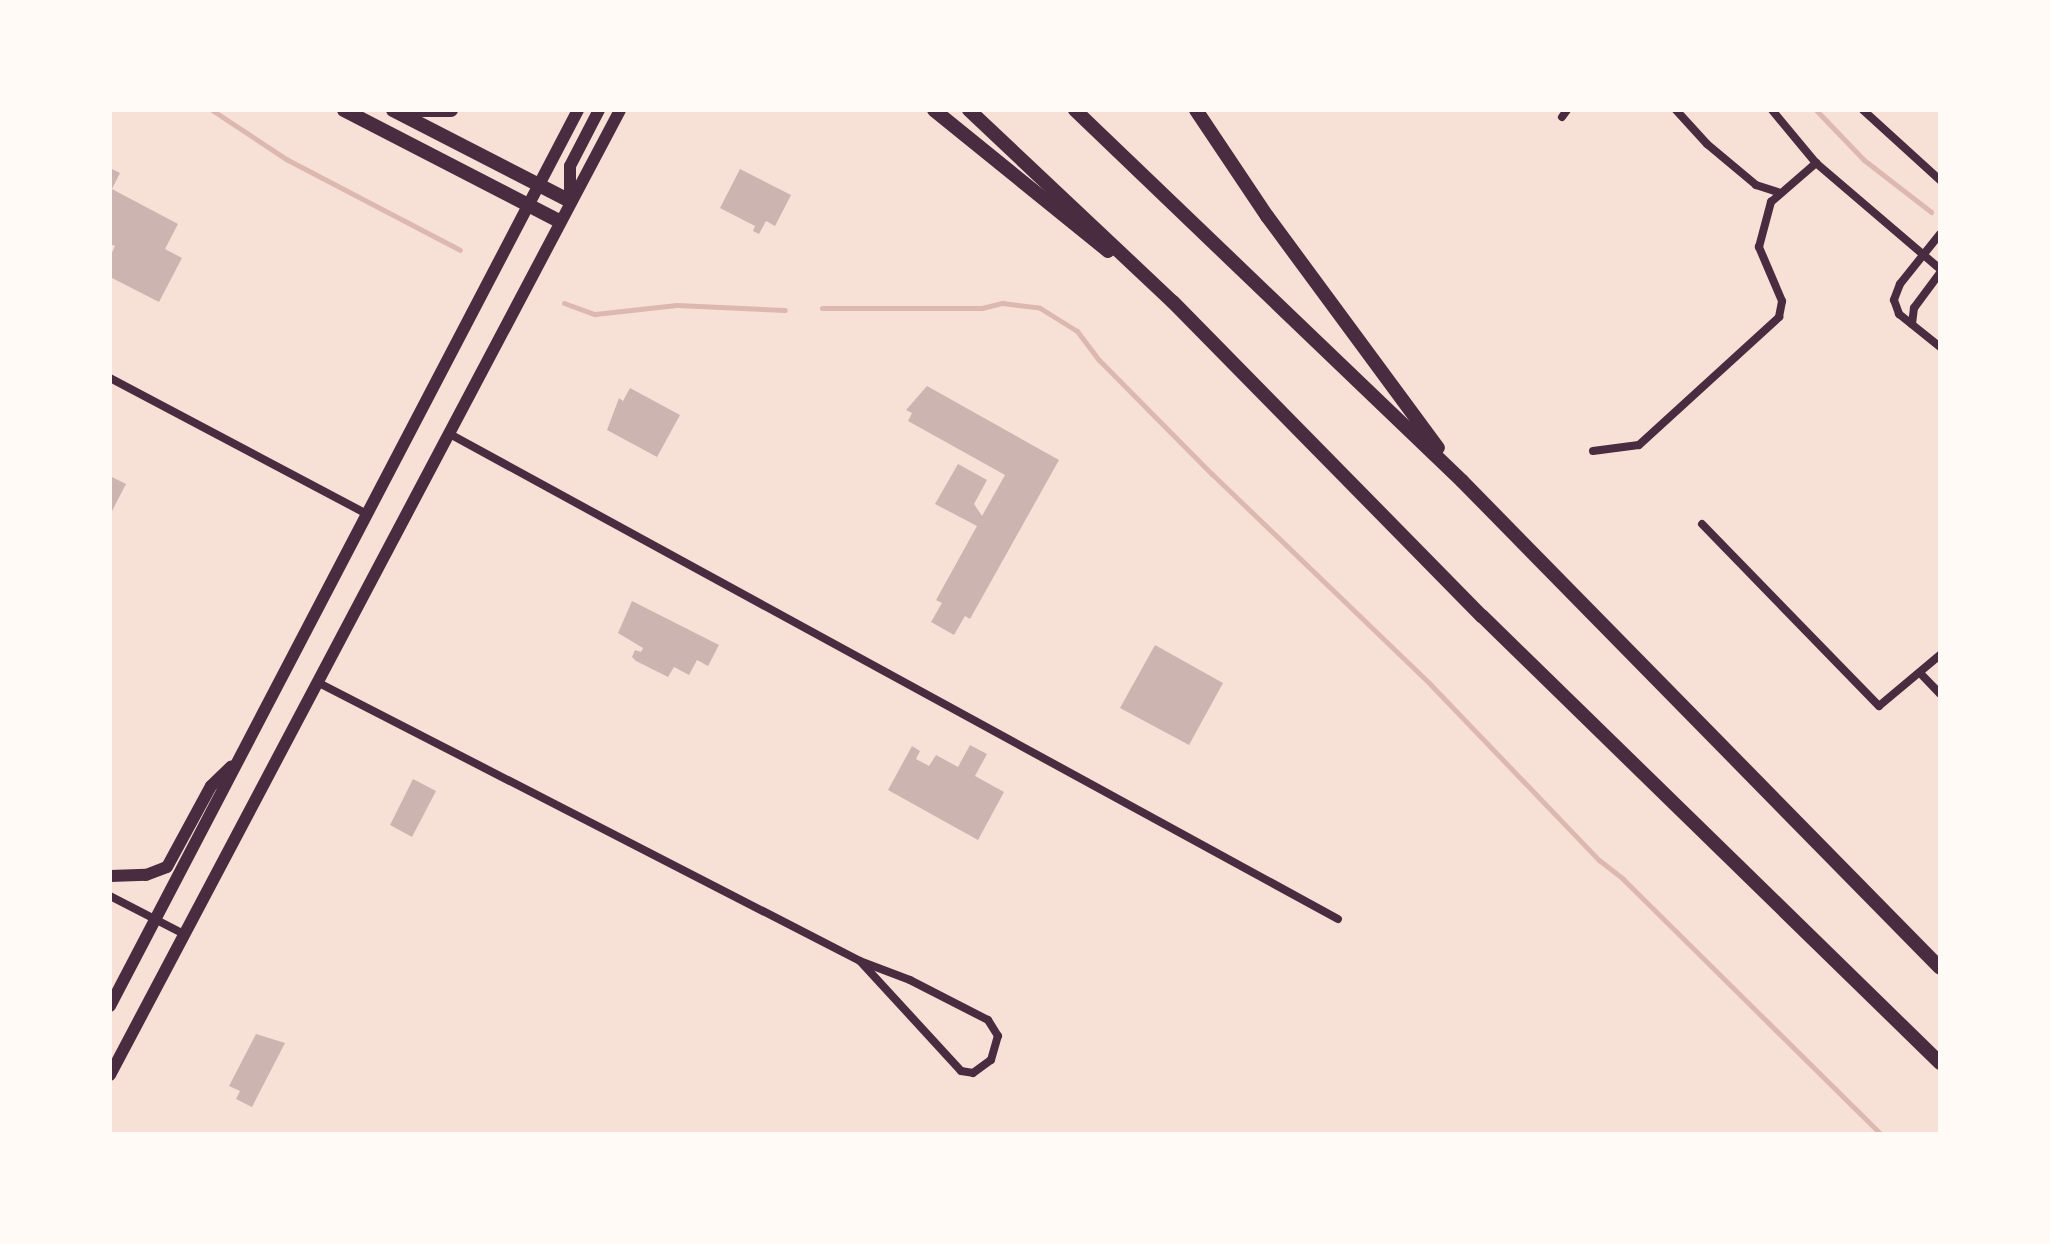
<!DOCTYPE html>
<style>
body{margin:0}
#map{position:relative;width:2050px;height:1244px;overflow:hidden;background:#f7e1d7;font-family:"Work Sans",sans-serif}
div>[style]{position:absolute}
[style*='--x']{left:calc(var(--x)*1px);top:calc(var(--y)*1px);width:calc(var(--w)*1px);rotate:calc(var(--a)*1deg)}
.stream>*{height:5px;margin:-2.5px;padding:0 2.5px;transform-origin:2.5px;border-radius:2.5px;background:#dcb8b0}
.building>*{inset:0;background:#ccb4b1}
.minor>*{height:8px;margin:-4px;padding:0 4px;transform-origin:4px;border-radius:4px;background:#4a2c40}
.trunk>*{height:12px;margin:-6px;padding:0 6px;transform-origin:6px;border-radius:6px;background:#4a2c40}
.motorway>*{height:14px;margin:-7px;padding:0 7px;transform-origin:7px;border-radius:7px;background:#4a2c40}
span{translate:-50% -50%;white-space:nowrap;text-align:center;line-height:1.15;-webkit-text-stroke:8px #fffaf5;paint-order:stroke}
.frame{position:absolute;inset:0;border:112px solid #fffaf5;pointer-events:none}
</style>
<div id="map">
<div class="stream">
<div style="--x:212;--y:110;--w:89;--a:33.5"></div>
<div style="--x:286;--y:159;--w:196;--a:27.6"></div>
<div style="--x:1816;--y:110;--w:69;--a:46.2"></div>
<div style="--x:1864;--y:160;--w:85;--a:37.8"></div>
<div style="--x:564;--y:303;--w:33;--a:20"></div>
<div style="--x:595;--y:314;--w:82;--a:-6.3"></div>
<div style="--x:677;--y:305;--w:108;--a:2.7"></div>
<div style="--x:822;--y:308;--w:160;--a:0"></div>
<div style="--x:982;--y:308;--w:21;--a:-14"></div>
<div style="--x:1002;--y:303;--w:38;--a:7"></div>
<div style="--x:1040;--y:308;--w:44;--a:31.9"></div>
<div style="--x:1077;--y:331;--w:36;--a:53"></div>
<div style="--x:1099;--y:360;--w:161;--a:45.3"></div>
<div style="--x:1212;--y:474;--w:304;--a:43.9"></div>
<div style="--x:1431;--y:685;--w:243;--a:46.2"></div>
<div style="--x:1599;--y:860;--w:31;--a:38"></div>
<div style="--x:1623;--y:879;--w:363;--a:44.7"></div>
</div>
<div class="building">
<div style="clip-path:polygon(110px 168px,120px 173px,112px 189px,178px 224px,165px 249px,182px 258px,159px 302px,110px 277px,110px 257px,115px 246px,110px 244px)"></div>
<div style="clip-path:polygon(740px 169px,791px 195px,775px 226px,766px 221px,759px 234px,753px 231px,755px 226px,720px 208px)"></div>
<div style="clip-path:polygon(927px 386px,1059px 460px,970px 619px,965px 616px,954px 635px,931px 622px,942px 603px,936px 600px,977px 526px,935px 504px,958px 464px,987px 480px,974px 504px,982px 516px,1005px 475px,908px 421px,912px 413px,906px 410px)"></div>
<div style="clip-path:polygon(630px 388px,680px 415px,657px 457px,607px 430px,619px 398px,623px 401px)"></div>
<div style="clip-path:polygon(110px 476px,126px 484px,110px 515px)"></div>
<div style="clip-path:polygon(632px 601px,719px 645px,708px 666px,697px 660px,689px 675px,674px 667px,668px 677px,636px 661px,632px 657px,635px 650px,641px 652px,643px 648px,618px 633px)"></div>
<div style="clip-path:polygon(1155px 645px,1223px 683px,1189px 745px,1120px 708px)"></div>
<div style="clip-path:polygon(970px 745px,987px 754px,975px 776px,1004px 792px,978px 840px,888px 790px,912px 746px,920px 751px,916px 759px,929px 766px,936px 755px,958px 767px)"></div>
<div style="clip-path:polygon(413px 779px,436px 791px,412px 837px,390px 825px)"></div>
<div style="clip-path:polygon(256px 1034px,285px 1043px,252px 1107px,236px 1099px,240px 1091px,229px 1086px)"></div>
</div>
<div class="minor">
<div style="--x:1676;--y:110;--w:46;--a:47.6"></div>
<div style="--x:1707;--y:144;--w:64;--a:39.9"></div>
<div style="--x:1756;--y:185;--w:25;--a:18"></div>
<div style="--x:1772;--y:110;--w:69;--a:50.3"></div>
<div style="--x:1816;--y:163;--w:163;--a:40.5"></div>
<div style="--x:1863;--y:110;--w:104;--a:42.3"></div>
<div style="--x:1562;--y:117;--w:9;--a:-54"></div>
<div style="--x:1940;--y:234;--w:64;--a:128.7"></div>
<div style="--x:1900;--y:284;--w:17;--a:111"></div>
<div style="--x:1894;--y:300;--w:15;--a:70"></div>
<div style="--x:1899;--y:314;--w:53;--a:38.8"></div>
<div style="--x:1912;--y:324;--w:16;--a:-83"></div>
<div style="--x:1914;--y:308;--w:44;--a:-53.4"></div>
<div style="--x:110;--y:378;--w:291;--a:27.9"></div>
<div style="--x:448;--y:433;--w:1014;--a:28.64"></div>
<div style="--x:1593;--y:451;--w:46;--a:-7.4"></div>
<div style="--x:1639;--y:445;--w:190;--a:-42.4"></div>
<div style="--x:1779;--y:317;--w:16;--a:-79"></div>
<div style="--x:1782;--y:301;--w:59;--a:-113.1"></div>
<div style="--x:1759;--y:247;--w:47;--a:-75.1"></div>
<div style="--x:1771;--y:202;--w:60;--a:-40.9"></div>
<div style="--x:1702;--y:524;--w:254;--a:45.8"></div>
<div style="--x:1879;--y:706;--w:80;--a:-39.9"></div>
<div style="--x:1920;--y:673;--w:29;--a:46"></div>
<div style="--x:317;--y:682;--w:610;--a:27.19"></div>
<div style="--x:860;--y:961;--w:149;--a:47.4"></div>
<div style="--x:961;--y:1071;--w:12;--a:9"></div>
<div style="--x:973;--y:1073;--w:22;--a:-36"></div>
<div style="--x:991;--y:1060;--w:25;--a:-74"></div>
<div style="--x:998;--y:1036;--w:19;--a:-122"></div>
<div style="--x:988;--y:1020;--w:88;--a:-152.9"></div>
<div style="--x:910;--y:980;--w:53;--a:-159.2"></div>
<div style="--x:110;--y:896;--w:83;--a:27.2"></div>
</div>
<div class="trunk">
<div style="--x:570;--y:196;--w:30;--a:-90"></div>
<div style="--x:570;--y:166;--w:63;--a:-62.6"></div>
<div style="--x:110;--y:876;--w:36;--a:-2"></div>
<div style="--x:146;--y:875;--w:22;--a:-21"></div>
<div style="--x:167;--y:867;--w:92;--a:-61.5"></div>
<div style="--x:211;--y:786;--w:28;--a:-44"></div>
<div style="--x:110;--y:1006;--w:1011;--a:-62.42"></div>
<div style="--x:110;--y:1075;--w:1091;--a:-62.14"></div>
</div>
<div class="motorway">
<div style="--x:344;--y:110;--w:242;--a:27.3"></div>
<div style="--x:393;--y:110;--w:199;--a:27.2"></div>
<div style="--x:416;--y:110;--w:35;--a:0"></div>
<div style="--x:934;--y:110;--w:224;--a:39"></div>
<div style="--x:969;--y:110;--w:280;--a:43.3"></div>
<div style="--x:1173;--y:302;--w:441;--a:45.5"></div>
<div style="--x:1482;--y:616;--w:640;--a:44.3"></div>
<div style="--x:1075;--y:110;--w:536;--a:43.79"></div>
<div style="--x:1462;--y:481;--w:682;--a:45.53"></div>
<div style="--x:1196;--y:110;--w:128;--a:56.2"></div>
<div style="--x:1267;--y:216;--w:288;--a:53.6"></div>
</div>
<div class="frame"></div>
</div>
